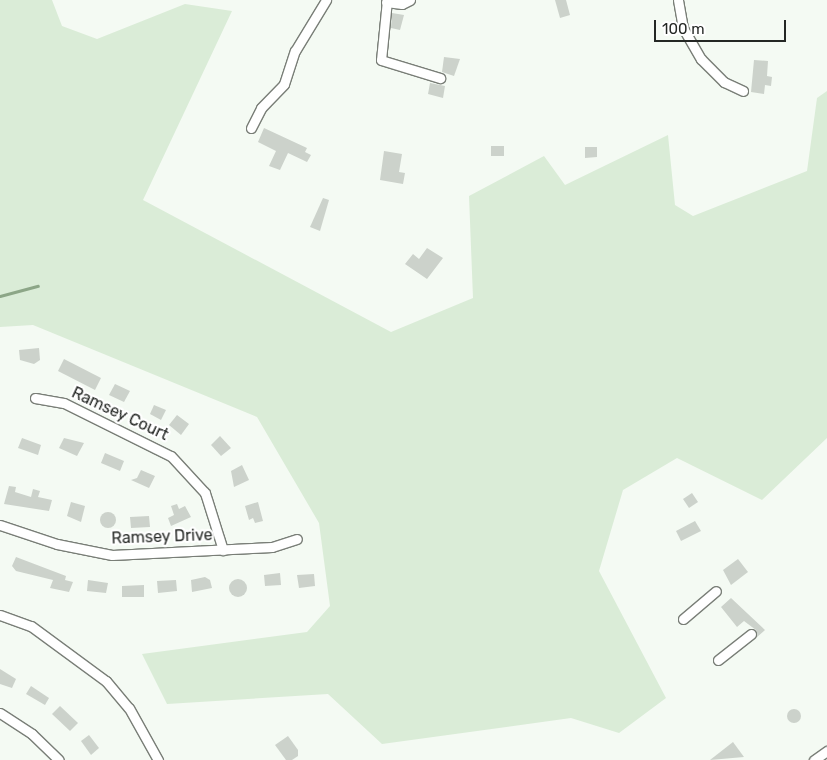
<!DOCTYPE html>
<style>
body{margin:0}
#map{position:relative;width:827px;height:760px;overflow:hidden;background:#f4faf3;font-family:Rubik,sans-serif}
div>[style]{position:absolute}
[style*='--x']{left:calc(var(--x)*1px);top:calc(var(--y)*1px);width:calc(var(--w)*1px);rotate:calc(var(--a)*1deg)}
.green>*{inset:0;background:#daecd7}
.stream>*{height:2.5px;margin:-1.25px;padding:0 1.25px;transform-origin:1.25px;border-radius:1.25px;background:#8ca687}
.building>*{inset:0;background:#ccd2cb}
.round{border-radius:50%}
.roads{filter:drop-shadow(1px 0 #797e77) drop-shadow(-1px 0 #797e77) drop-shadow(0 1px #797e77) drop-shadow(0 -1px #797e77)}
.minor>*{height:9px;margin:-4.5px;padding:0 4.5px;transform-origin:4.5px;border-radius:4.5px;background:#fff}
span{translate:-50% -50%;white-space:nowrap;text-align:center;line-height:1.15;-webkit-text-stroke:4.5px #fff;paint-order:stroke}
.street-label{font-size:16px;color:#242724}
.scale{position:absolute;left:654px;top:20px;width:132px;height:22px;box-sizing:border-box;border:2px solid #242724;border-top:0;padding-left:6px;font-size:15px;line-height:18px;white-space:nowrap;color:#242724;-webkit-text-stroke:4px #fff;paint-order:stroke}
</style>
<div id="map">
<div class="green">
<div style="clip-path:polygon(0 0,52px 0,62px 26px,97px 39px,185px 4px,232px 11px,143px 200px,391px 332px,473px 298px,469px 196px,544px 156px,565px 185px,668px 135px,675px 205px,693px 216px,807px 171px,817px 98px,827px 91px,827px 438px,762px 500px,677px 458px,623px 490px,599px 571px,666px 698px,619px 733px,571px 718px,382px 744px,328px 694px,167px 704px,142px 654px,307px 632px,330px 606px,319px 523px,257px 417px,33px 325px,0 327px)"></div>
</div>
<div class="stream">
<div style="--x:0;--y:296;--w:39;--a:-15"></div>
</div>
<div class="building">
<div style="clip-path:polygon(555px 0,566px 0,570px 15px,560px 18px)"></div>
<div style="clip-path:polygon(392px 13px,404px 15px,400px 30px,391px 28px)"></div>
<div style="clip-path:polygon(444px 57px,460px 59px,454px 76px,442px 72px)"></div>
<div style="clip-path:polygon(754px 60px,768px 61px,767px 76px,772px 77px,771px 86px,765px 85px,764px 94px,751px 92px)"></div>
<div style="clip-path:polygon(430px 83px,445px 86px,443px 98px,428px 94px)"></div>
<div style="clip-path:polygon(264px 128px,307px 148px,305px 152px,311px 155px,307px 162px,288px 153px,280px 170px,269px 166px,276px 151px,258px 142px)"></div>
<div style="clip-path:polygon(491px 146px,504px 146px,504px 156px,491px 156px)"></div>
<div style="clip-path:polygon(585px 147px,597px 147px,597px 157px,585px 158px)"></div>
<div style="clip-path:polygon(384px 151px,402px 154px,399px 172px,405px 173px,403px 184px,380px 180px)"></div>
<div style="clip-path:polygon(323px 198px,329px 200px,320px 231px,310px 227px)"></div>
<div style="clip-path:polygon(427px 248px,443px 258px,427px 279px,405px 264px,413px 254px,419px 259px)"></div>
<div style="clip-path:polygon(39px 348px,40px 360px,34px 364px,20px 360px,19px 350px)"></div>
<div style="clip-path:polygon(64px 359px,101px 378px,95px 390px,58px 371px)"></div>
<div style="clip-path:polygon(115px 384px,130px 391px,124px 402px,109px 395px)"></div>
<div style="clip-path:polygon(154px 405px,166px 410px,161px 420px,150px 414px)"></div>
<div style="clip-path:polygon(177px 415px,189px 424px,181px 435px,169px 425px)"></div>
<div style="clip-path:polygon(220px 436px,231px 448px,221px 456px,211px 445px)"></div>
<div style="clip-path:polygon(22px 438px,41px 445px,38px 455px,18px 448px)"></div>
<div style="clip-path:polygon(64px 438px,84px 443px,77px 456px,59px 448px)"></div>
<div style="clip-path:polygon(105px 453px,124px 461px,120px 471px,101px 463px)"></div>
<div style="clip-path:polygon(242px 465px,249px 480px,234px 487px,231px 471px)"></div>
<div style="clip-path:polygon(141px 470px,155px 476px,149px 488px,131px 480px,137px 478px)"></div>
<div style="clip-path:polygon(9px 486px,16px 487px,15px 492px,31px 497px,33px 489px,40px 491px,38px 497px,52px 500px,49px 511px,4px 504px)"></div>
<div style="clip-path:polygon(692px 493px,698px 502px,689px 508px,683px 499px)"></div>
<div style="clip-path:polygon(71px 502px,85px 506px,81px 522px,67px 516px)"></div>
<div style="clip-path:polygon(258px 502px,263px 521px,255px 523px,253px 518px,249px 520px,245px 506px)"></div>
<div style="clip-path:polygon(177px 504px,179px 509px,185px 506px,191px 517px,171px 526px,168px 518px,174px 515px,171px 506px)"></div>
<div class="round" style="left:100px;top:512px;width:16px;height:16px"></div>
<div style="clip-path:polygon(149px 516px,150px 527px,131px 528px,130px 517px)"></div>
<div style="clip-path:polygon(695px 521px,701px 531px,681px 541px,676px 531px)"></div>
<div style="clip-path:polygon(16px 557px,66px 576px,65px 580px,73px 582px,69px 592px,50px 588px,53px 580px,16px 571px,12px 566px)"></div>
<div style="clip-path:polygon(738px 559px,748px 572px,731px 585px,723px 570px)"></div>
<div style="clip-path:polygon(280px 573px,281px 585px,265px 586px,264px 575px)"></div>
<div style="clip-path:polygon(314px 574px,315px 586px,299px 588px,297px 575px)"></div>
<div style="clip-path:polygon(205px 577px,210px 580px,212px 588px,192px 592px,191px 580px)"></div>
<div class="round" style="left:229px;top:579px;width:18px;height:18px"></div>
<div style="clip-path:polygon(88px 580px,108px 583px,106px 593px,87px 591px)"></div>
<div style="clip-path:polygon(176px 580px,177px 591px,158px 593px,157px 581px)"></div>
<div style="clip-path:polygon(144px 585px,144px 597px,122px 597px,122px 586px)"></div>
<div style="clip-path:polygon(731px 598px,765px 630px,757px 637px,756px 630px,744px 621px,737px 627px,721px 607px)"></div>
<div style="clip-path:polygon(0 669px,16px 679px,12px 688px,0 684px)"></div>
<div style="clip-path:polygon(31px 686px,49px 698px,45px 705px,26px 694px)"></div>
<div style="clip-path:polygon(60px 706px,78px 723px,70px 731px,52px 714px)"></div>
<div class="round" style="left:787px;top:709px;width:14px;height:14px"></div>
<div style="clip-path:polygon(89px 735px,99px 748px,91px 755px,81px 741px)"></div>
<div style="clip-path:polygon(288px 736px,298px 750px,298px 756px,292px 760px,286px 760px,275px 745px)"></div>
<div style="clip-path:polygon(733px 742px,744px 757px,710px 760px)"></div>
</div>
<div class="roads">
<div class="minor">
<div style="--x:387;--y:0;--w:60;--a:95.7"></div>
<div style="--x:381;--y:60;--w:62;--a:17"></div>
<div style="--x:678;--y:0;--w:28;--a:80"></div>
<div style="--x:683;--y:28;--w:36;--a:60"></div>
<div style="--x:701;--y:59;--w:33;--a:45"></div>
<div style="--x:724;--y:82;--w:21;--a:25"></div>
<div style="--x:386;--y:2;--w:16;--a:7"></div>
<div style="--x:402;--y:4;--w:9;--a:-27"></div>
<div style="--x:251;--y:128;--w:22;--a:-63"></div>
<div style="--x:261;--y:108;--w:33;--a:-46"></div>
<div style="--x:284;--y:84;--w:35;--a:-72"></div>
<div style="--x:295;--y:51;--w:60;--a:-58.7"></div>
<div style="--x:35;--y:398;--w:29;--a:10"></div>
<div style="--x:64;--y:403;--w:119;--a:26.4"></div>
<div style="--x:171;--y:456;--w:50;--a:47.4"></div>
<div style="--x:205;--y:493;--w:60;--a:72.5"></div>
<div style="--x:0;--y:525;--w:60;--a:18.4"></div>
<div style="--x:57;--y:544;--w:56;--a:11.3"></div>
<div style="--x:112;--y:555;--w:160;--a:-2.9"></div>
<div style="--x:272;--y:547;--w:26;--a:-18"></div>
<div style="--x:0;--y:615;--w:33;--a:20"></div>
<div style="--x:31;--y:626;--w:93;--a:36.3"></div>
<div style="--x:106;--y:681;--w:35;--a:50"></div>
<div style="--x:129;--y:708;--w:60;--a:60.9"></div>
<div style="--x:683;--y:619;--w:43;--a:-40.3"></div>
<div style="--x:718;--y:660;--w:42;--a:-38.2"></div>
<div style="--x:0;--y:713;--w:38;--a:33"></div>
<div style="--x:32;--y:734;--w:37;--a:44"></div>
<div style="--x:814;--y:760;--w:16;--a:-35"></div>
</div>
</div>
<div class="street-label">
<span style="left:120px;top:414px;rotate:25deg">Ramsey Court</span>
<span style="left:162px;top:537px;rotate:-2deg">Ramsey Drive</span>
</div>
<div class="scale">100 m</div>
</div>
